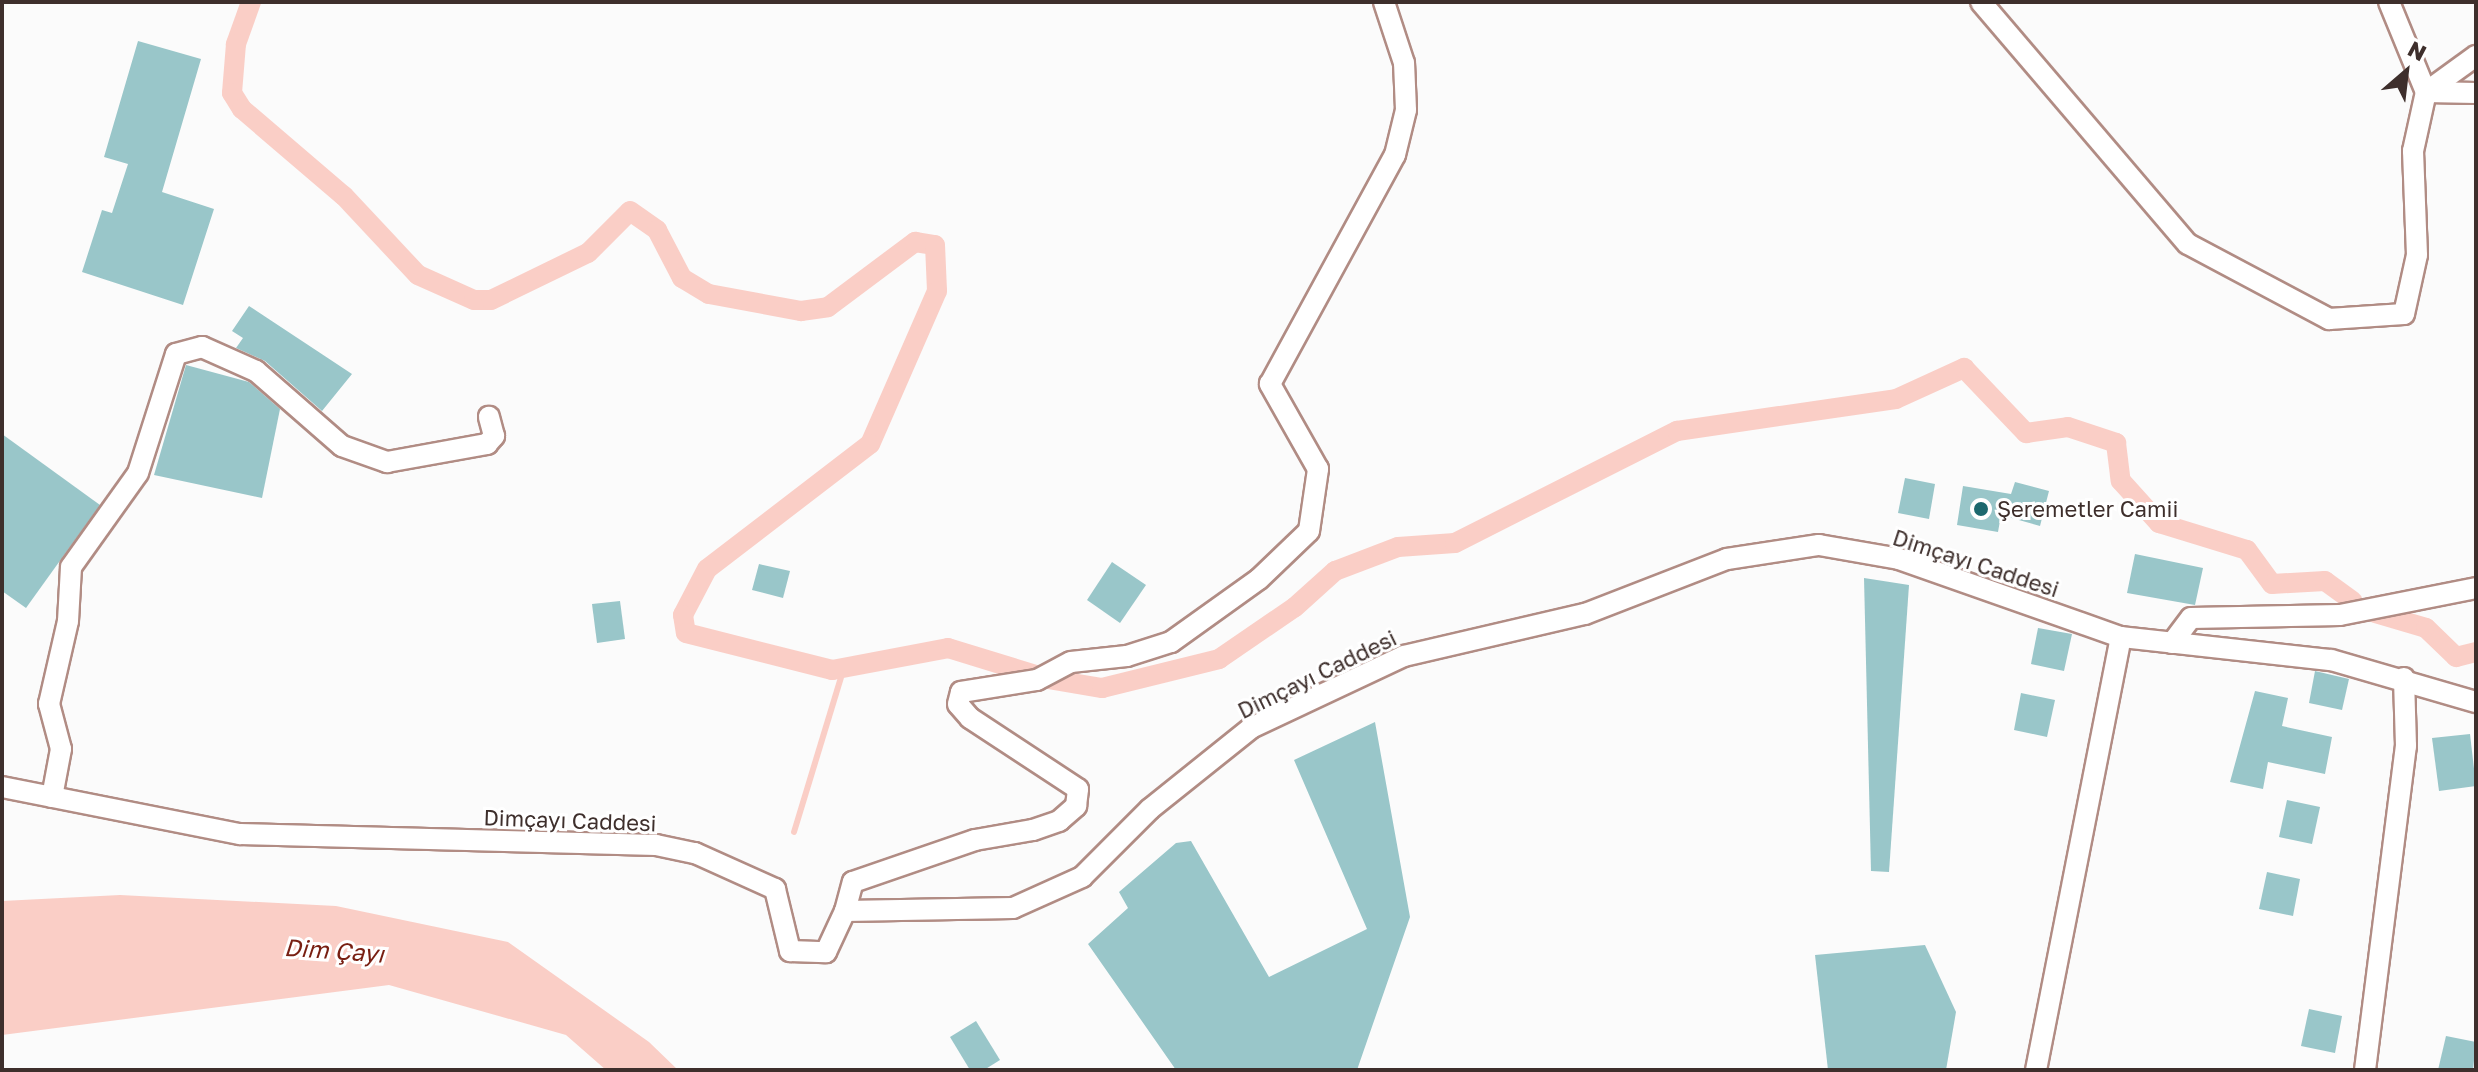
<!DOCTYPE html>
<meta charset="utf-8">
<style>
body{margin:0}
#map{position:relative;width:2478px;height:1072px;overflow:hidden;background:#fbfbfb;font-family:"Golos Text",sans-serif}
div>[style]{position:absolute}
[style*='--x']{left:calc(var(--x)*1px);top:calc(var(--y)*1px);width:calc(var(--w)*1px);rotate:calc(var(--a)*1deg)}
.water>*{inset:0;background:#facec6}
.stream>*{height:6px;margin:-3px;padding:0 3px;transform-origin:3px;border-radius:3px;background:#facec6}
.canal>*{height:20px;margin:-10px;padding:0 10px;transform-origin:10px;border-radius:10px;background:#facec6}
.building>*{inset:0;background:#99c6c9}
.roads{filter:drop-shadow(2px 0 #b18c84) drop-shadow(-2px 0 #b18c84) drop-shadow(0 2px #b18c84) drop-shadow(0 -2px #b18c84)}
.minor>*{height:20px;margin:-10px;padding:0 10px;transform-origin:10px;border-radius:10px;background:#fff}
.dots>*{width:22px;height:22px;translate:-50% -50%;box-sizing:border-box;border:4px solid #fff;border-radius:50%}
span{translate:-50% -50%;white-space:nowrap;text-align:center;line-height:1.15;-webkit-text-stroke:6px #fff;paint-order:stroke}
.poi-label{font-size:22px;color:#3e2f2c}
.left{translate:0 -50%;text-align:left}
.street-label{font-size:22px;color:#3e2f2c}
.water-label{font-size:24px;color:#781f12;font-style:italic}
.frame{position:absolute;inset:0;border:4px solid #3e2f2c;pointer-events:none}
.north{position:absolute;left:2366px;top:32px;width:80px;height:80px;-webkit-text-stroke:6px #fff;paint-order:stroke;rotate:28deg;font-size:22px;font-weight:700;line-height:32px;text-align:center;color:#3e2f2c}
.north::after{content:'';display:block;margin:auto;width:28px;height:36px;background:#3e2f2c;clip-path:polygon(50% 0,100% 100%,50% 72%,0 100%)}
</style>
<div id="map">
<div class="water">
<div style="clip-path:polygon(120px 895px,336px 906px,508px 942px,649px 1042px,678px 1070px,606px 1070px,566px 1035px,389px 985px,2px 1035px,2px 901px)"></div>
</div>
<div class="stream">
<div style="--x:794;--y:832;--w:168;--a:-73.1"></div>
</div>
<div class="canal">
<div style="--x:251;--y:2;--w:45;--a:109.7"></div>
<div style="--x:236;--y:44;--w:49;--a:94.7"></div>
<div style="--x:232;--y:93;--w:19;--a:58"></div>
<div style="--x:242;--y:109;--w:134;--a:40.5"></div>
<div style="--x:344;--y:196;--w:108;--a:46.9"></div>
<div style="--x:418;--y:275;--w:61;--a:24.1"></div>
<div style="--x:474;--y:300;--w:17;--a:0"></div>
<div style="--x:491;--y:300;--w:108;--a:-25.9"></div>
<div style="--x:588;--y:253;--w:59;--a:-45"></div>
<div style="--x:630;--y:211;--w:33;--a:35"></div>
<div style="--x:657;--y:230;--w:54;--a:62.5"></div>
<div style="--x:682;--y:278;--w:31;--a:31"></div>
<div style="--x:709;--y:294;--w:94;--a:10.5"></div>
<div style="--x:801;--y:311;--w:27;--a:-8"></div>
<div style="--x:828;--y:307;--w:109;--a:-36.8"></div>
<div style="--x:915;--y:242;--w:20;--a:9"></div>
<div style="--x:935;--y:245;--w:46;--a:87.5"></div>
<div style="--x:937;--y:291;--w:167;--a:113.6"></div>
<div style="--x:870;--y:444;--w:205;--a:142.5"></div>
<div style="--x:707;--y:569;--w:52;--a:117.6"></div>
<div style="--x:683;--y:615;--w:18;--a:81"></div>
<div style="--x:686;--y:633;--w:151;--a:14.2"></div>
<div style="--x:832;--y:670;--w:118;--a:-10.7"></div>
<div style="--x:948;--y:648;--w:92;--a:17.1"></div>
<div style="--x:2375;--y:613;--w:53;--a:16.4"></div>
<div style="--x:2426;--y:628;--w:42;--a:44"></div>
<div style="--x:2456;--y:657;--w:21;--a:-14"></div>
<div style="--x:1048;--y:679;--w:55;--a:9.5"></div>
<div style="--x:1102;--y:688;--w:121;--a:-13.9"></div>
<div style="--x:1219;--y:659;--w:92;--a:-34.4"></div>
<div style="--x:1295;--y:607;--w:54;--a:-42"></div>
<div style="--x:1335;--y:571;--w:67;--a:-20.9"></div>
<div style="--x:1398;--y:547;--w:57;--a:-4"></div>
<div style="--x:1455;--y:543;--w:249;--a:-26.8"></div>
<div style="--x:1677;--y:431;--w:221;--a:-8.3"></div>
<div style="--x:1896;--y:399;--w:75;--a:-24.5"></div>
<div style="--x:1964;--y:368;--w:90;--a:46.4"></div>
<div style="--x:2026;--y:433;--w:42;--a:-8.1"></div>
<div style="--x:2068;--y:427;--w:51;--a:18.4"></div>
<div style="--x:2116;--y:443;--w:38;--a:83"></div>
<div style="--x:2121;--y:481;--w:57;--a:47.9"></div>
<div style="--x:2159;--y:523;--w:92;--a:17.1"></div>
<div style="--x:2247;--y:550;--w:42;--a:53.7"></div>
<div style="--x:2272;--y:584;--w:53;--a:-3.2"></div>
<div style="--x:2325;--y:581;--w:34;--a:36"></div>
</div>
<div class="building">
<div style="clip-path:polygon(138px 41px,201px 59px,162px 192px,214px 209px,183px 305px,82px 272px,102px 210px,112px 213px,128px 164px,104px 157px)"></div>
<div style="clip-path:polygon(249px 306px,352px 374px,322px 411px,265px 361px,236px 348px,243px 338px,232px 331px)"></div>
<div style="clip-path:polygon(186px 365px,249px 382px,280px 409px,262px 498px,154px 475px)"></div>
<div style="clip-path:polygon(2px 434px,100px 505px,26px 608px,2px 591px)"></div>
<div style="clip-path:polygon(1905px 478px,1935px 484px,1929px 519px,1898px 513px)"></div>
<div style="clip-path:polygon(2015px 482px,2049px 491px,2040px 526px,2001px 515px,1998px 532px,1957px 525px,1963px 486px,2011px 494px)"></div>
<div style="clip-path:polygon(2135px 554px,2203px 568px,2195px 605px,2127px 593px)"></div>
<div style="clip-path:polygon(1112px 562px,1146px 585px,1120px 623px,1087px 600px)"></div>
<div style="clip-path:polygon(759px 564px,790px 571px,783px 598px,752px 590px)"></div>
<div style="clip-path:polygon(1864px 578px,1909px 585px,1889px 872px,1871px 871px)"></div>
<div style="clip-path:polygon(620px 601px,625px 639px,597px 643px,592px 604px)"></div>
<div style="clip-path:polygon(2038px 628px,2072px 634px,2064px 671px,2031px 664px)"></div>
<div style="clip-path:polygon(2315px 671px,2349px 679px,2342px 710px,2309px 703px)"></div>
<div style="clip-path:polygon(2255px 691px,2288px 698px,2282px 726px,2332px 737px,2325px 774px,2268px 762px,2263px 789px,2230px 782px)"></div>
<div style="clip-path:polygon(2021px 693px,2055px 700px,2047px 737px,2014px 730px)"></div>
<div style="clip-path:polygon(1375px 722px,1410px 917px,1357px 1070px,1176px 1070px,1088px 944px,1128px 908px,1119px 892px,1176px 843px,1191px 841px,1269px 977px,1367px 929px,1294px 760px)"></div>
<div style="clip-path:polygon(2470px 734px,2476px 786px,2439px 791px,2432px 738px)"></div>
<div style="clip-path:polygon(2287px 800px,2320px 807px,2312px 844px,2279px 837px)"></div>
<div style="clip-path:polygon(2267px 872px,2300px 879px,2293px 916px,2259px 909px)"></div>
<div style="clip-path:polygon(1925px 945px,1956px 1012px,1946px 1070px,1828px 1070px,1815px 955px)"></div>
<div style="clip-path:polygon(2309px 1009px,2342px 1016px,2335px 1053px,2301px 1046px)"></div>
<div style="clip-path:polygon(976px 1021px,1000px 1060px,984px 1070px,970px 1070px,950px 1037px)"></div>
<div style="clip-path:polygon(2446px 1036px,2476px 1042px,2473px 1070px,2438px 1070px)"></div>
</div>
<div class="roads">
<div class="minor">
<div style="--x:1981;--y:2;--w:318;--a:49.5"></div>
<div style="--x:2188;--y:244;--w:160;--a:28"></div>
<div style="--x:2329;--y:319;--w:75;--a:-3.8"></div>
<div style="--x:2404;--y:314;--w:60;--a:-77.6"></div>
<div style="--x:2417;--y:255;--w:104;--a:-92.2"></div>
<div style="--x:2413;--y:151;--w:60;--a:-77.6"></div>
<div style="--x:2426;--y:92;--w:50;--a:1.1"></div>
<div style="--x:2389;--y:2;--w:97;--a:67.7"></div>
<div style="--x:2426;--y:92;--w:62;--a:-35.8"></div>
<div style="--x:2172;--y:643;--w:31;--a:-53"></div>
<div style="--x:2191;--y:618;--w:149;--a:-1.2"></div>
<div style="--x:2340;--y:615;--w:139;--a:-11.2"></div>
<div style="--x:2;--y:787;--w:243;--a:11.2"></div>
<div style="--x:240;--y:834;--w:416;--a:1.5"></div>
<div style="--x:656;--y:845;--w:40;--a:12"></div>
<div style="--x:695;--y:853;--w:88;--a:24.2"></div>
<div style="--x:775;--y:889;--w:64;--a:76.4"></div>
<div style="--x:790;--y:951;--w:36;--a:2"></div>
<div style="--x:826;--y:952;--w:45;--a:-65.1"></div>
<div style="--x:845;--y:911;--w:168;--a:-1"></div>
<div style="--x:1013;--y:908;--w:76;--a:-24.2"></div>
<div style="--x:1082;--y:877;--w:96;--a:-45"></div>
<div style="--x:1150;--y:809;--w:129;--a:-38.7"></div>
<div style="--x:1251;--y:728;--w:169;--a:-25.2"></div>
<div style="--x:1404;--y:656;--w:186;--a:-13.1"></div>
<div style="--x:1585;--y:614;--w:152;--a:-21.2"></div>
<div style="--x:1727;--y:559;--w:93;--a:-8.7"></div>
<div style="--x:1819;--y:545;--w:81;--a:9.9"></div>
<div style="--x:1899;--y:559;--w:235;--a:19.4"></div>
<div style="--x:2121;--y:637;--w:211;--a:6.3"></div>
<div style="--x:2331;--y:660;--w:151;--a:16.2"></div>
<div style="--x:52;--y:797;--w:49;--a:-79.4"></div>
<div style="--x:61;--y:749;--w:47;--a:-104.9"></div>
<div style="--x:49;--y:704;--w:85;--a:-77.1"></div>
<div style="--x:68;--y:621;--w:54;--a:-86.8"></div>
<div style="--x:71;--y:567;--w:115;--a:-54.5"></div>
<div style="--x:138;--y:473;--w:125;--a:-72.3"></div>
<div style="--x:176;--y:354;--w:27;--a:-15"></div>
<div style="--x:202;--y:347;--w:59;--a:24"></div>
<div style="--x:256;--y:371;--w:114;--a:41.1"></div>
<div style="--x:342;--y:446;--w:48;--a:19.6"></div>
<div style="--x:387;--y:462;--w:102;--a:-10.2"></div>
<div style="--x:487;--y:444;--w:11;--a:-49"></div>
<div style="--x:494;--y:436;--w:20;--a:-105"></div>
<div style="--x:845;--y:911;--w:30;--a:-75"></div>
<div style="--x:853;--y:882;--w:129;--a:-19"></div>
<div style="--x:975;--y:840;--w:59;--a:-9.8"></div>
<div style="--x:1033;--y:830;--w:28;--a:-19"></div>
<div style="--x:1059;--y:821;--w:23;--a:-41"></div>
<div style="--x:1076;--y:806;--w:17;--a:-83"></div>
<div style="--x:1078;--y:789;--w:129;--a:-146.7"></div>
<div style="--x:970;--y:718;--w:18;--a:-131"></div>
<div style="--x:958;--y:704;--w:12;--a:-76"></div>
<div style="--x:961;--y:692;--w:77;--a:-9"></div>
<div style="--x:1037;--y:680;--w:38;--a:-28"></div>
<div style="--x:1071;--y:662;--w:56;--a:-6.1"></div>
<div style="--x:1127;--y:656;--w:46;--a:-17.7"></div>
<div style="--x:1171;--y:642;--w:108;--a:-35.6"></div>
<div style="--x:1259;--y:579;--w:69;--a:-43.8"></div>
<div style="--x:1309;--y:531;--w:63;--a:-81.7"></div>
<div style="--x:1318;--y:469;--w:98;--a:-119.5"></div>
<div style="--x:1270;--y:384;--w:261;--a:-61.4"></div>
<div style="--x:1395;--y:155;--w:46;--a:-76.3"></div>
<div style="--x:1406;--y:110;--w:47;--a:-92.4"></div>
<div style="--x:1404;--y:63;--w:64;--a:-108.2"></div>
<div style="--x:2036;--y:1070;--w:441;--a:-78.9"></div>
<div style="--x:2365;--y:1070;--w:327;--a:-82.8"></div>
<div style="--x:2406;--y:746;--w:68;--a:-91.7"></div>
</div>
</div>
<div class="dots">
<div style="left:1981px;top:509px;background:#1c686e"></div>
</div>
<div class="poi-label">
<span class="left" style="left:1997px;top:509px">Şeremetler Camii</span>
</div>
<div class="street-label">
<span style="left:1976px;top:563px;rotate:18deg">Dimçayı Caddesi</span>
<span style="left:1317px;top:674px;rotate:-26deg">Dimçayı Caddesi</span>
<span style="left:570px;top:820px;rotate:2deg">Dimçayı Caddesi</span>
</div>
<div class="water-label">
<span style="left:334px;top:950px;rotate:4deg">Dim Çayı</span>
</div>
<div class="frame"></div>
<div class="north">N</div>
</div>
